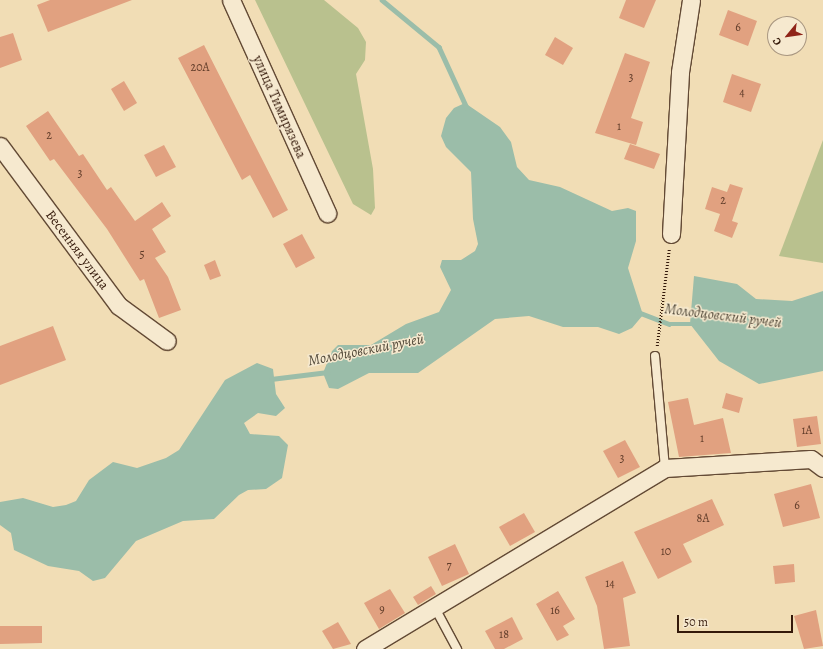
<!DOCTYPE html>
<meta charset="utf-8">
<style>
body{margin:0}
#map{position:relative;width:823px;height:649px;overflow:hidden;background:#f1ddb5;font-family:Alegreya,serif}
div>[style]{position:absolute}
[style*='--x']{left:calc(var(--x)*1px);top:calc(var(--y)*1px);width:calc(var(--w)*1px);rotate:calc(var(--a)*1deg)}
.green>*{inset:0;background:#b9c18e}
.water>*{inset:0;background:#9bbda9}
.stream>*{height:4.5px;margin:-2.25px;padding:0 2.25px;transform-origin:2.25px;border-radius:2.25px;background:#9bbda9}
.building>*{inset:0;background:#e1a180}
.path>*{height:2.5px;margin-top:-1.25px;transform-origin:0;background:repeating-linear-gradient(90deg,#34190a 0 1px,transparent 0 3px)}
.roads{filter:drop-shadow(1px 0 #634a35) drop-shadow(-1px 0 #634a35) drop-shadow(0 1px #634a35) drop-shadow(0 -1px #634a35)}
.service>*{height:8px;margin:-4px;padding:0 4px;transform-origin:4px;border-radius:4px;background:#f6e9cf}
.minor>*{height:17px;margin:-8.5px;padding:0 8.5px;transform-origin:8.5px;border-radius:8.5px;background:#f6e9cf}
span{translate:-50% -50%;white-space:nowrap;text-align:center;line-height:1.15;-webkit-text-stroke:3px #f6e9cf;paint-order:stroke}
.number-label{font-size:12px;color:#5f3b28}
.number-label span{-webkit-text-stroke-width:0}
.street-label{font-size:14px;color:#34190a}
.water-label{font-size:15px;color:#534a3a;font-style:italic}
.north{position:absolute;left:767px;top:16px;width:40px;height:40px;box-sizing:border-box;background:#f6e9cf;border:1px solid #a89680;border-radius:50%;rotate:241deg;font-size:11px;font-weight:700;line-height:16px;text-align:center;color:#34190a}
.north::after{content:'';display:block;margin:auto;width:14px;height:18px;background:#8f2418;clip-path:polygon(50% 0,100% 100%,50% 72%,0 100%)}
.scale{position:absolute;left:677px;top:615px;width:116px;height:18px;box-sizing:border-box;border:2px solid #34190a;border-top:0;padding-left:5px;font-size:12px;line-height:14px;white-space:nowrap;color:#34190a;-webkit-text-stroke:3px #f6e9cf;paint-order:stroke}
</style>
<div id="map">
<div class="green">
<div style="clip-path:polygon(255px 0,324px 0,358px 28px,366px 42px,365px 60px,356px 74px,373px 169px,375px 208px,371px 215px,353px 204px)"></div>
<div style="clip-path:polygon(823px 140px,823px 263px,779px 256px)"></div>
</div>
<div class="water">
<div style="clip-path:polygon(465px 103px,500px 127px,511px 142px,517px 167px,529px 180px,560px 187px,612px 211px,628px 208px,636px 211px,636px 241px,628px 268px,643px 315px,632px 328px,619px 334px,598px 327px,563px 327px,529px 316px,495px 319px,418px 373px,369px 373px,338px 389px,329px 388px,323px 373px,332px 351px,338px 345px,371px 345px,406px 324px,439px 312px,451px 290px,440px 267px,442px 260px,461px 260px,475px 251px,478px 244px,473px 219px,471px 172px,446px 147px,441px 136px,446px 118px,454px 108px)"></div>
<div style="clip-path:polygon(694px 276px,737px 284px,756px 299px,792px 301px,823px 291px,823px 371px,759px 384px,719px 361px,690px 324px)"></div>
<div style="clip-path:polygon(257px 363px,273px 369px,276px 394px,285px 408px,276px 416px,258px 413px,244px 423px,250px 434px,279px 436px,288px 445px,282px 478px,266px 489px,248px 490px,239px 495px,214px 519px,183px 521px,136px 541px,105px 578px,93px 581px,79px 571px,48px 566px,14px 550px,11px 533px,0 525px,0 502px,23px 498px,53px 507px,66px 505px,76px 501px,89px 480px,113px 462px,137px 468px,166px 458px,179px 450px,225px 380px)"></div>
</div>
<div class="stream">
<div style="--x:382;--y:0;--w:74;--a:39.5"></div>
<div style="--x:439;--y:47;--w:67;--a:65.3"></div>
<div style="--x:638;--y:312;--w:33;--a:21"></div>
<div style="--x:669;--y:324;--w:25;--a:0"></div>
<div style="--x:271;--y:379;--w:57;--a:-7"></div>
</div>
<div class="building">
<div style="clip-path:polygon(50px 0,132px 0,48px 32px,37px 5px)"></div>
<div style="clip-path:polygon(626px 0,656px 0,644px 28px,619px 18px)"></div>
<div style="clip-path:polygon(728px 10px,757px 21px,748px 46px,719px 35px)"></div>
<div style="clip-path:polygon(13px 33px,22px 60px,0 68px,0 37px)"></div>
<div style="clip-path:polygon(555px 37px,573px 48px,563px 65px,545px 55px)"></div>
<div style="clip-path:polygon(204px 45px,288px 210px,273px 218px,250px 175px,242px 180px,178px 58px)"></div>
<div style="clip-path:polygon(625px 53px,650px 62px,631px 118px,643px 122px,636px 145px,595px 133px)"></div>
<div style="clip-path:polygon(732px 74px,761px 84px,751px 112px,723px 102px)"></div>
<div style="clip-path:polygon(124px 81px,137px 103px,124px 111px,111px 89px)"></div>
<div style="clip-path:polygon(48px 111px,79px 156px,83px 154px,107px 190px,111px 187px,135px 221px,162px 202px,171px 216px,152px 229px,166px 252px,155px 258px,168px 277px,181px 310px,159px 318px,144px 279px,140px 281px,107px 229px,54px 159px,50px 161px,26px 126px)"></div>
<div style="clip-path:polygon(630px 144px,660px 154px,654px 169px,624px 159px)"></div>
<div style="clip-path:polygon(164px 145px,176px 167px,156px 177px,144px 155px)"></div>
<div style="clip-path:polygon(730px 184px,743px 188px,732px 221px,738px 223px,732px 238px,714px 231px,720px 214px,705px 209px,712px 187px,727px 192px)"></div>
<div style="clip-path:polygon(302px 234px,315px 258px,296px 268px,283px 244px)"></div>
<div style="clip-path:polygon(215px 260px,221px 276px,210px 280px,204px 265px)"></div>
<div style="clip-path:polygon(53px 326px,66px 360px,0 385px,0 346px)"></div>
<div style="clip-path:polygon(726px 393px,743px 398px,739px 413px,722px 408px)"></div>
<div style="clip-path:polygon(688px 398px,694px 425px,723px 418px,731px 453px,679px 457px,668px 402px)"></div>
<div style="clip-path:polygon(817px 416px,821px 444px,797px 447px,793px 419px)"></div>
<div style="clip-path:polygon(625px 440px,640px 467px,618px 478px,603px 451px)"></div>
<div style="clip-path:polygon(811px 484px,820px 518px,783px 527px,774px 494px)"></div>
<div style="clip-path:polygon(712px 499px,724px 525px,683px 544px,692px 562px,658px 579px,634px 532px)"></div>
<div style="clip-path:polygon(524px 513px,535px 532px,510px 546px,499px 527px)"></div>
<div style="clip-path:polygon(455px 544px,469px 574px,442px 586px,428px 557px)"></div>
<div style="clip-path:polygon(623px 561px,636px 593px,623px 598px,630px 646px,604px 649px,597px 606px,585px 577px)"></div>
<div style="clip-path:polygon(794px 564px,795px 582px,775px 584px,773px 566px)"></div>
<div style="clip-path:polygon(431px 586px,436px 594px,418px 605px,413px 597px)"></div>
<div style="clip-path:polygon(390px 589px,405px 613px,379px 629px,364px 603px)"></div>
<div style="clip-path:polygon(558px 591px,575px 619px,563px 626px,569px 635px,557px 641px,536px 604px)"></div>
<div style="clip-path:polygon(816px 610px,823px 646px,804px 649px,794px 616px)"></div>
<div style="clip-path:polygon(512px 617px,523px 639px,504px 649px,495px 649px,485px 631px)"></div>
<div style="clip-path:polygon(338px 622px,351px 644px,333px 649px,322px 631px)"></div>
<div style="clip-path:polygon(0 626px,42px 626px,42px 643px,0 644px)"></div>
</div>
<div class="path">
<div style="--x:657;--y:346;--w:98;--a:-82.9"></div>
</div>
<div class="roads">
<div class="service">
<div style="--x:655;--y:356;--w:112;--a:84.9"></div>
<div style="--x:435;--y:608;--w:47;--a:61.8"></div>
</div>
<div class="minor">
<div style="--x:231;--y:0;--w:234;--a:65.7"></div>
<div style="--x:0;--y:146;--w:199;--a:53.4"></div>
<div style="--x:119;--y:306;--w:59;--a:36.1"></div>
<div style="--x:671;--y:234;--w:162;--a:-86.8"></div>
<div style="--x:680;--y:72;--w:73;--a:-81.3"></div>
<div style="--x:365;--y:649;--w:350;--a:-31.1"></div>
<div style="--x:665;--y:468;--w:146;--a:-3.5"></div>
<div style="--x:811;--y:459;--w:15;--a:37"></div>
</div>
</div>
<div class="number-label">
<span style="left:738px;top:28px">6</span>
<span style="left:200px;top:68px">20А</span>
<span style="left:631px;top:78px">3</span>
<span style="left:742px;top:93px">4</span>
<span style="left:619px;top:127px">1</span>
<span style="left:49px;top:136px">2</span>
<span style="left:80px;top:174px">3</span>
<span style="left:723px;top:201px">2</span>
<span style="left:142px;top:255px">5</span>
<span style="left:807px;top:431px">1А</span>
<span style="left:702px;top:439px">1</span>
<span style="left:622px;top:459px">3</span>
<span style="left:797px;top:506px">6</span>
<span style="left:703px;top:519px">8А</span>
<span style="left:666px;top:552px">10</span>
<span style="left:449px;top:566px">7</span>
<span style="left:610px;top:584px">14</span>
<span style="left:382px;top:610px">9</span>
<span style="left:555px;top:611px">16</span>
<span style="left:504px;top:635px">18</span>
</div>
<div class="street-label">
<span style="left:279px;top:107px;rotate:66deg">улица Тимирязева</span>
<span style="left:77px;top:250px;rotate:53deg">Весенняя улица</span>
</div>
<div class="water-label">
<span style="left:723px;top:316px;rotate:7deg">Молодцовский ручей</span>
<span style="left:366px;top:350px;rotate:-11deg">Молодцовский ручей</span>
</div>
<div class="north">С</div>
<div class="scale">50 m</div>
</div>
